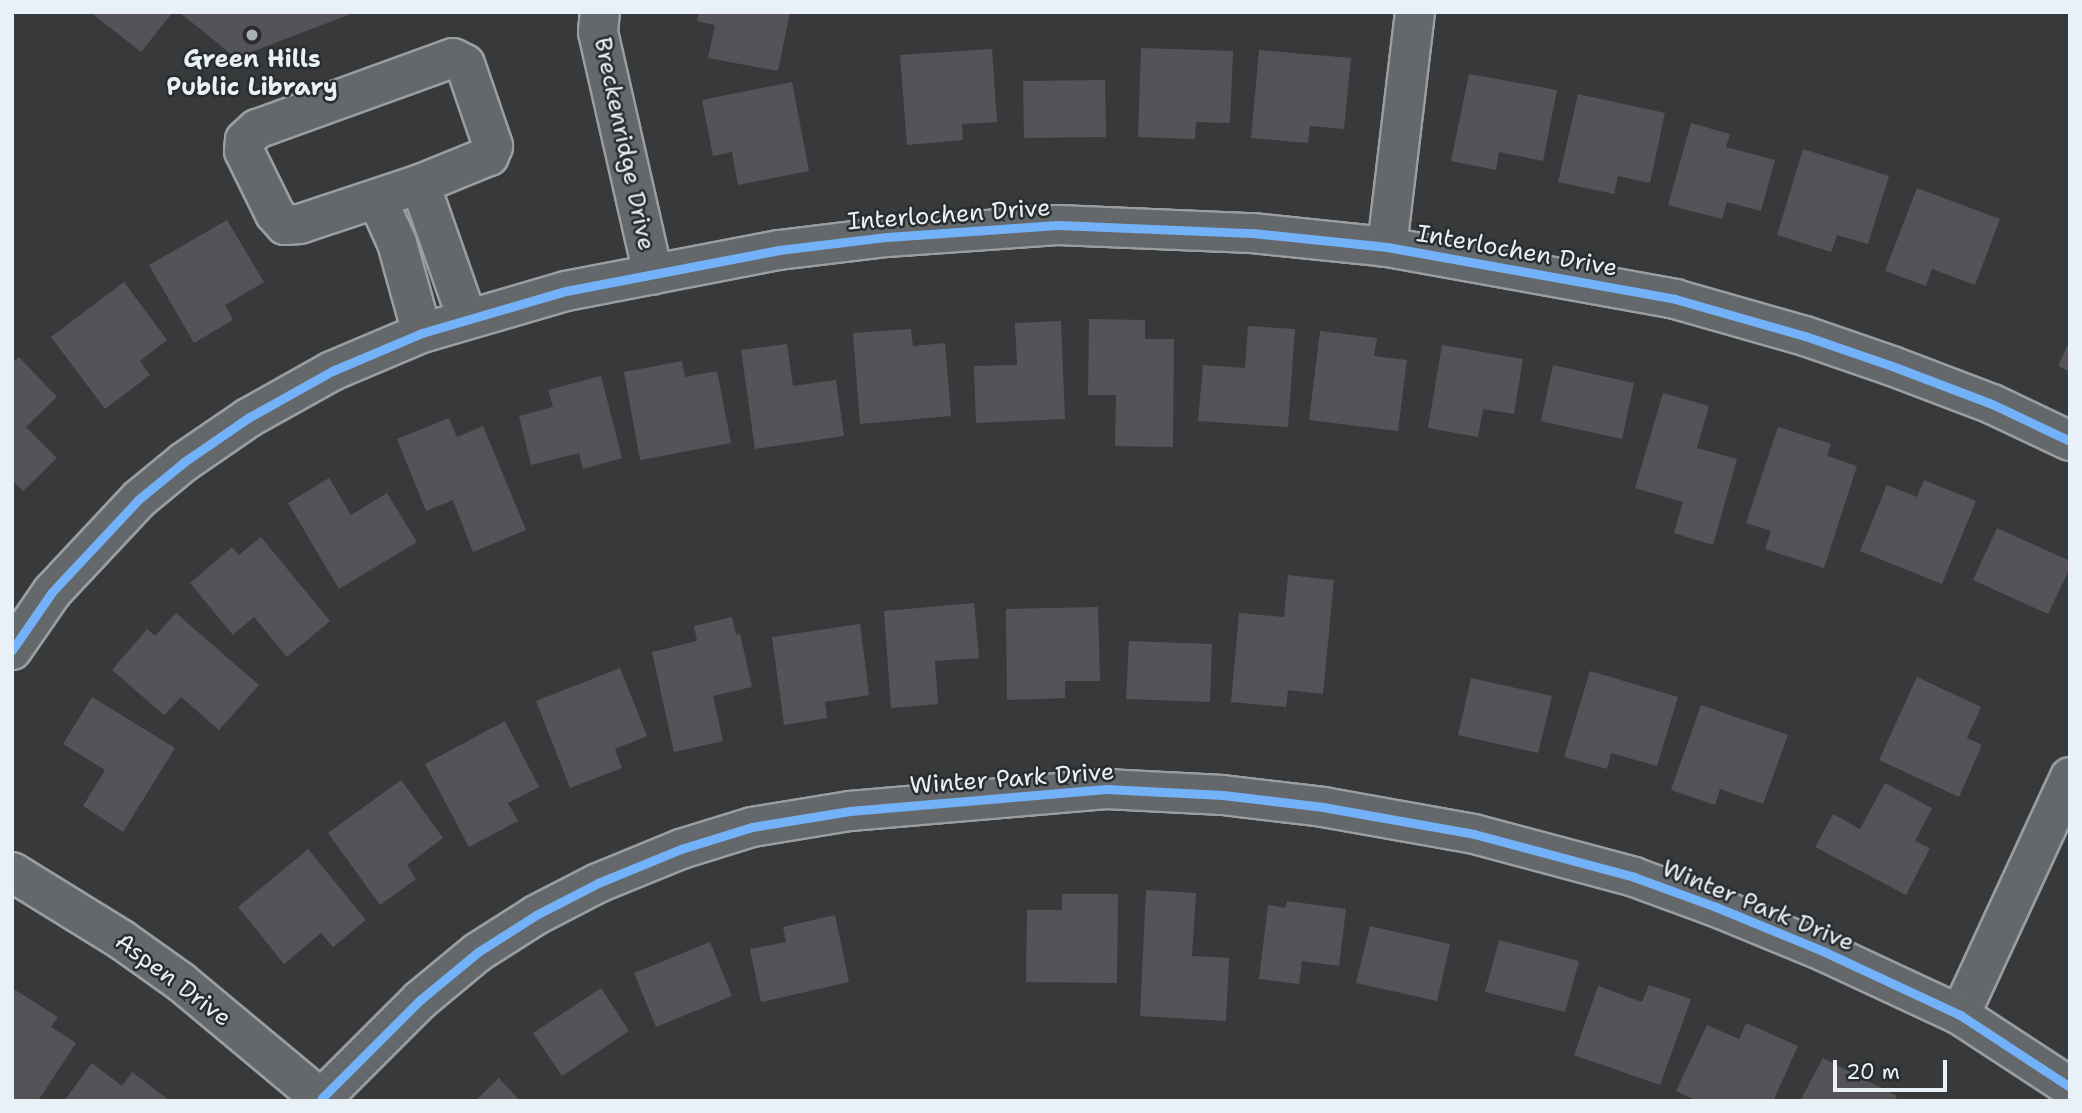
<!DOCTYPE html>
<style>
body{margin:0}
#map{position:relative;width:2082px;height:1113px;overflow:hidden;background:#37393b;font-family:"Shantell Sans",sans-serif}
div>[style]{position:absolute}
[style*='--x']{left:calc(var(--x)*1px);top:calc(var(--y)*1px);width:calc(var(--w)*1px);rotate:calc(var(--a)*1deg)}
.building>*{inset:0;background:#545458}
.roads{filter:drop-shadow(2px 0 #9b9ea0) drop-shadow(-2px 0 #9b9ea0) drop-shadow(0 2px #9b9ea0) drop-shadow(0 -2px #9b9ea0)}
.minor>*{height:38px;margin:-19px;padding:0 19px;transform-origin:19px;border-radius:19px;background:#65686b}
.cycleway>*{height:9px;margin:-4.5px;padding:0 4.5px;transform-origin:4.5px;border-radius:4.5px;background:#73b2f8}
.dots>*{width:19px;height:19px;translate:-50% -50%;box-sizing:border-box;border:4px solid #2a2d2e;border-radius:50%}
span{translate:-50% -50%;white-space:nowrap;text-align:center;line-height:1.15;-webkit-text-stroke:5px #2a2d2e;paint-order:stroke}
.poi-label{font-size:24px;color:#e8f1f8;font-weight:700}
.street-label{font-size:24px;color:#e8f1f8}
.frame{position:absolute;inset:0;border:14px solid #e8f1f8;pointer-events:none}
.scale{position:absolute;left:1833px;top:1060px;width:114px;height:32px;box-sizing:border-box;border:4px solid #e8f1f8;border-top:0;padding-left:9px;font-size:21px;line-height:24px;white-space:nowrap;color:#e8f1f8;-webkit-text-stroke:5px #2a2d2e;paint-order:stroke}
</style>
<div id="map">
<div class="building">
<div style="clip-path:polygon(90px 12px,173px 12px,141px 52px)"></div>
<div style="clip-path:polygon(179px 12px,356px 12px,236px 58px)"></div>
<div style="clip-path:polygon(699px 12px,790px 12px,778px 71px,708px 58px,715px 25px,697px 21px)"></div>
<div style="clip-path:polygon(1141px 48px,1233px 51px,1230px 123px,1196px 122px,1195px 139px,1138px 137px)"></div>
<div style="clip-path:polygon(992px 49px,997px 122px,962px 124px,963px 140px,907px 145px,900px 55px)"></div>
<div style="clip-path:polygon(1259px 50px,1351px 58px,1344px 129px,1310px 126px,1308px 143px,1251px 138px)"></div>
<div style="clip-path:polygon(1469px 74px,1557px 90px,1543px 161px,1499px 152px,1496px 170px,1451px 161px)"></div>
<div style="clip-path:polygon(1105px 80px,1106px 137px,1024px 138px,1023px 81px)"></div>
<div style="clip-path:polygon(792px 82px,809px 171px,738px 185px,732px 152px,713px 156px,702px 100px)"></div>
<div style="clip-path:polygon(1578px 94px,1665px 113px,1650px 183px,1618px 176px,1614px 194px,1558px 182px)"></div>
<div style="clip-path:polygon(1691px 123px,1730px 134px,1726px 147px,1775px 160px,1761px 211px,1727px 202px,1722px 219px,1668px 205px)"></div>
<div style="clip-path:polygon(1803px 149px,1889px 176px,1868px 244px,1837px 235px,1831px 252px,1777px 235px)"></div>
<div style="clip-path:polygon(1917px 188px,2000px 219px,1975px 285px,1932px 269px,1926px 286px,1885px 271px)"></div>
<div style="clip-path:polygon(227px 220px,264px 282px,225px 305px,233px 320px,194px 343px,149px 265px)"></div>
<div style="clip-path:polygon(124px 282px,167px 340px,140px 361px,150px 375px,105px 409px,51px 337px)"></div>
<div style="clip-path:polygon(1089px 319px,1145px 320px,1145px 339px,1174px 339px,1173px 447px,1115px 446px,1116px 395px,1088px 395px)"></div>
<div style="clip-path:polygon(1061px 321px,1065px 419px,976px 423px,974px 366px,1017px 365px,1015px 323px)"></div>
<div style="clip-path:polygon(1248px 326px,1295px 329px,1288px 427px,1198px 421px,1203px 365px,1245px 368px)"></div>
<div style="clip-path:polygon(911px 329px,913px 346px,945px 343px,951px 416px,860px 424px,853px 333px)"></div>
<div style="clip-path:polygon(1320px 331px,1377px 338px,1374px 356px,1407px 360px,1398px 431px,1309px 420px)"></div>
<div style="clip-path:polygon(2070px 340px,2070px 372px,2058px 366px)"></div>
<div style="clip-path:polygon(787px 344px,793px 386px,836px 380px,844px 436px,755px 449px,741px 350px)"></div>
<div style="clip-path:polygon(1442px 345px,1523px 359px,1514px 414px,1483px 409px,1478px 437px,1428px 428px)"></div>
<div style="clip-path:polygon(19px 357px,57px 397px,26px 427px,57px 458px,23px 491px,12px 480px,12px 363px)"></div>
<div style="clip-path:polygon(682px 361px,685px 377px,717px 371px,731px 443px,640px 460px,624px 372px)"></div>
<div style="clip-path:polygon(1553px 365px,1634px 383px,1622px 439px,1541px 421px)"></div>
<div style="clip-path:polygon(601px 376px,622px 458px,583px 469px,579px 453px,531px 465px,519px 416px,553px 407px,548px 390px)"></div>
<div style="clip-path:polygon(1663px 393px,1709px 406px,1697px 448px,1737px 459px,1713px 545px,1674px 533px,1683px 502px,1635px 488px)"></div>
<div style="clip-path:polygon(449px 418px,457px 437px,483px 426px,526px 530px,473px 552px,453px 500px,426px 511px,397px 439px)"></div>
<div style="clip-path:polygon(1778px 427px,1831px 444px,1827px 456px,1857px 466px,1824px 568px,1765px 549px,1771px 531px,1746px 523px)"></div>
<div style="clip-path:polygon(329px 478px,351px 515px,387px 493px,417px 542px,339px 589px,288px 503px)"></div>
<div style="clip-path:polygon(1924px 480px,1976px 501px,1942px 584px,1860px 551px,1887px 485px,1917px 497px)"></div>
<div style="clip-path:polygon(1997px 528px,2070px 561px,2070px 568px,2048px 614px,1973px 580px)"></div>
<div style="clip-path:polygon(261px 537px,330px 621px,287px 657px,254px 617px,233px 635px,190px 583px,232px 547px,239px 555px)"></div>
<div style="clip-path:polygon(1288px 575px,1334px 580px,1323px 694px,1288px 690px,1286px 707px,1231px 702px,1239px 613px,1284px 617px)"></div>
<div style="clip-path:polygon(974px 603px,979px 658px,935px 661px,938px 704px,891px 708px,884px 611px)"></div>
<div style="clip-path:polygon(1098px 607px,1100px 681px,1065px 681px,1065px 698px,1007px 700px,1006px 609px)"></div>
<div style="clip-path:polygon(176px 613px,259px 685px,219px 730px,181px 697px,164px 715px,112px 670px,147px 629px,155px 636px)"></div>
<div style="clip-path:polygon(732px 617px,736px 635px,740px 634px,752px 687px,713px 696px,723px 741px,674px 752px,652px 652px,697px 641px,694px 626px)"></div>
<div style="clip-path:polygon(860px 624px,869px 695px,825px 702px,827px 718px,784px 725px,772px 637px)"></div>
<div style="clip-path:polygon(1129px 641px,1212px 644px,1210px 702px,1126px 699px)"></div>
<div style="clip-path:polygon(620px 668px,647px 736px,615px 749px,622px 768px,570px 788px,536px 701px)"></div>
<div style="clip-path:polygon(1590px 671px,1678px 697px,1657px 766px,1611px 753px,1607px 769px,1564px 757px)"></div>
<div style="clip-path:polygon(1917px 677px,1981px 707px,1967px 738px,1982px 745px,1959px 797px,1879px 760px)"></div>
<div style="clip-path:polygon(1471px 678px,1552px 696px,1538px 753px,1458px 735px)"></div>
<div style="clip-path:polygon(92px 697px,175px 748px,123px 832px,83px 806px,105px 770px,63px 744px)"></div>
<div style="clip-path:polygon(1701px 705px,1788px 735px,1763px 804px,1720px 789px,1715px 805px,1671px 790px)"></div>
<div style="clip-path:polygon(505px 721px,539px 787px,508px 803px,518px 821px,469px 847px,425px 764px)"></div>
<div style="clip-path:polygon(401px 780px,443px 838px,407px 865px,416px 879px,380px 905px,328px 833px)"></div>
<div style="clip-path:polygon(1885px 783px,1932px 808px,1915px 841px,1930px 848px,1906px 895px,1815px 847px,1833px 814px,1860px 829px)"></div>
<div style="clip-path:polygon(308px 849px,366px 920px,333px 947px,321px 933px,284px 964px,238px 907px)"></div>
<div style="clip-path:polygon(1146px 890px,1196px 893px,1192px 956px,1229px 958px,1226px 1021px,1140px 1016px)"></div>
<div style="clip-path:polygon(1062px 894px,1118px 894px,1117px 983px,1026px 982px,1027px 910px,1062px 910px)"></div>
<div style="clip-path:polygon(1287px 901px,1346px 909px,1339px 966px,1302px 961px,1299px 984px,1259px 979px,1268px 905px,1285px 908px)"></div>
<div style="clip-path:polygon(835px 915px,849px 982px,761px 1002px,750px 949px,786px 942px,783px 927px)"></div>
<div style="clip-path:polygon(1370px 926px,1450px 944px,1437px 1001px,1356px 983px)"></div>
<div style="clip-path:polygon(1499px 940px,1579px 961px,1565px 1012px,1485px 992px)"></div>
<div style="clip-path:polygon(710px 942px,732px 996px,656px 1027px,634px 973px)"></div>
<div style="clip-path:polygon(1649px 985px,1691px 999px,1660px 1085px,1574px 1055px,1598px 986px,1642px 1002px)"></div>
<div style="clip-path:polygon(12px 988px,58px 1017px,51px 1027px,76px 1043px,38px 1101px,12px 1101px)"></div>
<div style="clip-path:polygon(601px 988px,629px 1031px,562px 1076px,533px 1033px)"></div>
<div style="clip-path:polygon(1746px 1023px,1798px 1046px,1773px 1101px,1697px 1101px,1676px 1091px,1707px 1025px,1739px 1039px)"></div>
<div style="clip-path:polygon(1823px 1058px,1897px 1096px,1894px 1101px,1800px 1101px)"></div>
<div style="clip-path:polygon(92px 1063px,122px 1086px,132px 1072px,170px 1101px,64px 1101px)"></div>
<div style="clip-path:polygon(499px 1078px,520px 1101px,475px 1101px)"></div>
</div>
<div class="roads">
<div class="minor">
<div style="--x:600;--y:12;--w:20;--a:96"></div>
<div style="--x:598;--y:32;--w:249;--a:77.2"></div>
<div style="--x:420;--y:184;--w:126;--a:161.6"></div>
<div style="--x:300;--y:224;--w:15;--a:176"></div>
<div style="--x:285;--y:225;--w:15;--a:-132"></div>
<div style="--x:275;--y:214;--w:70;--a:-116.2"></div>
<div style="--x:244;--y:151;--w:11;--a:-85"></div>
<div style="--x:245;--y:140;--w:16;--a:-43"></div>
<div style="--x:257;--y:129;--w:208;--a:-19.9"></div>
<div style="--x:453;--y:58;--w:13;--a:27"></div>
<div style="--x:465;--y:64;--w:87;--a:71.1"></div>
<div style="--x:493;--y:146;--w:11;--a:112"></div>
<div style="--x:489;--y:156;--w:74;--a:157.9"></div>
<div style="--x:420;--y:184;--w:142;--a:70.7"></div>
<div style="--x:377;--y:199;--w:48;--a:65.6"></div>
<div style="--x:397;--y:243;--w:93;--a:74.5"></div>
<div style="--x:1387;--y:247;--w:237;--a:-83.2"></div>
<div style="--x:12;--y:650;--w:70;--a:-55.4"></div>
<div style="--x:52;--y:592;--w:127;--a:-46.9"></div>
<div style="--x:139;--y:499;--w:58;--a:-39.4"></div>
<div style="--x:184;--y:462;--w:78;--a:-34.5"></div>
<div style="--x:248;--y:418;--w:96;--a:-29.2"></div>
<div style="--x:332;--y:371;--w:98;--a:-22.9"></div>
<div style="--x:422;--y:333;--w:150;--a:-16.3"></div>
<div style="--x:566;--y:291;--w:217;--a:-10.9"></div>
<div style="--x:779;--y:250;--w:109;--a:-6.9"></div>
<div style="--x:887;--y:237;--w:171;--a:-4"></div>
<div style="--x:1058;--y:225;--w:194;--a:2.4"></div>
<div style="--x:1252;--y:233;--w:136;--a:5.9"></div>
<div style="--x:1387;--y:247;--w:293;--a:10.2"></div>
<div style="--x:1675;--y:299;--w:135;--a:15.9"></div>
<div style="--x:1805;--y:336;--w:92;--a:19"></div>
<div style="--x:1892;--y:366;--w:107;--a:20.8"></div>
<div style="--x:1992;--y:404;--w:86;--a:25.4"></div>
<div style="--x:12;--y:872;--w:129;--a:31.7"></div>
<div style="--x:122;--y:940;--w:72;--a:35.4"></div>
<div style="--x:181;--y:982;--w:186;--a:39.8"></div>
<div style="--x:1960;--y:1015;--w:262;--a:-65.2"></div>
<div style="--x:322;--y:1098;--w:139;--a:-45"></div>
<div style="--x:420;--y:1000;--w:75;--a:-39.6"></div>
<div style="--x:478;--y:952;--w:69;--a:-32.5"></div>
<div style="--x:536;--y:915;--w:70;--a:-27.3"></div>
<div style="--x:598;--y:883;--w:90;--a:-22.3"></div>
<div style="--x:681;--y:849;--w:74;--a:-17.2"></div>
<div style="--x:752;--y:827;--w:99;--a:-9.3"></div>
<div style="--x:850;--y:811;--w:257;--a:-4.9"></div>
<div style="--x:1106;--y:789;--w:117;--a:2.9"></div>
<div style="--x:1223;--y:795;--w:101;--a:6.8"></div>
<div style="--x:1323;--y:807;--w:153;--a:10.1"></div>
<div style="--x:1474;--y:834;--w:166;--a:15"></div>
<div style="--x:1634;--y:877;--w:87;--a:20.1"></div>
<div style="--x:1716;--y:907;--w:118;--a:22.4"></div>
<div style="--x:1825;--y:952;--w:149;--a:25"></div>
<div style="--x:1960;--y:1015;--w:131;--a:33.2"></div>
</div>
</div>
<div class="cycleway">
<div style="--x:12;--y:650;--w:70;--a:-55.4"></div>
<div style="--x:52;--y:592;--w:127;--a:-46.9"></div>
<div style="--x:139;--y:499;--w:58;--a:-39.4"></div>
<div style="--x:184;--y:462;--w:78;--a:-34.5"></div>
<div style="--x:248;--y:418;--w:96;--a:-29.2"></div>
<div style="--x:332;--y:371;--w:98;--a:-22.9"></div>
<div style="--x:422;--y:333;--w:150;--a:-16.3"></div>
<div style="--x:566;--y:291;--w:217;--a:-10.9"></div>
<div style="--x:779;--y:250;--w:109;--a:-6.9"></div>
<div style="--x:887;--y:237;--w:171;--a:-4"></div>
<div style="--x:1058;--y:225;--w:194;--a:2.4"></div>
<div style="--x:1252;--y:233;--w:136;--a:5.9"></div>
<div style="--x:1387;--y:247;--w:293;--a:10.2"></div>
<div style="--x:1675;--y:299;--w:135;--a:15.9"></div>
<div style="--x:1805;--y:336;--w:92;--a:19"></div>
<div style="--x:1892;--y:366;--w:107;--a:20.8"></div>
<div style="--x:1992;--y:404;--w:86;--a:25.4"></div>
<div style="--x:322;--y:1098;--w:139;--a:-45"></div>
<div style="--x:420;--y:1000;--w:75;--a:-39.6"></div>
<div style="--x:478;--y:952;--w:69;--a:-32.5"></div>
<div style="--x:536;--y:915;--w:70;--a:-27.3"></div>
<div style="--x:598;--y:883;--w:90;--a:-22.3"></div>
<div style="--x:681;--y:849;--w:74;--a:-17.2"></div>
<div style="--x:752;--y:827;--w:99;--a:-9.3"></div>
<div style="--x:850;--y:811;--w:257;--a:-4.9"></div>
<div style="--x:1106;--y:789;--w:117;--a:2.9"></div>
<div style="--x:1223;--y:795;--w:101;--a:6.8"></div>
<div style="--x:1323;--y:807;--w:153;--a:10.1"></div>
<div style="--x:1474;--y:834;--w:166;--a:15"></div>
<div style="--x:1634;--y:877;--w:87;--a:20.1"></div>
<div style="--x:1716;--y:907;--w:118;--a:22.4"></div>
<div style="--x:1825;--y:952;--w:149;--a:25"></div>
<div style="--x:1960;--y:1015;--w:131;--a:33.2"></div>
</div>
<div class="dots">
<div style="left:252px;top:35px;background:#aab1b6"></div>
</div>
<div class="poi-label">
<span style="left:252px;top:74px">Green Hills<br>Public Library</span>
</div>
<div class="street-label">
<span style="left:624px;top:144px;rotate:78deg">Breckenridge Drive</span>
<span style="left:949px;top:215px;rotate:-4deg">Interlochen Drive</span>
<span style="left:1517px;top:251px;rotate:10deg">Interlochen Drive</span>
<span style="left:1012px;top:779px;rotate:-4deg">Winter Park Drive</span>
<span style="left:1758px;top:906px;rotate:22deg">Winter Park Drive</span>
<span style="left:173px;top:980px;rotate:37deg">Aspen Drive</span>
</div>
<div class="frame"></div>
<div class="scale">20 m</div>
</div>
